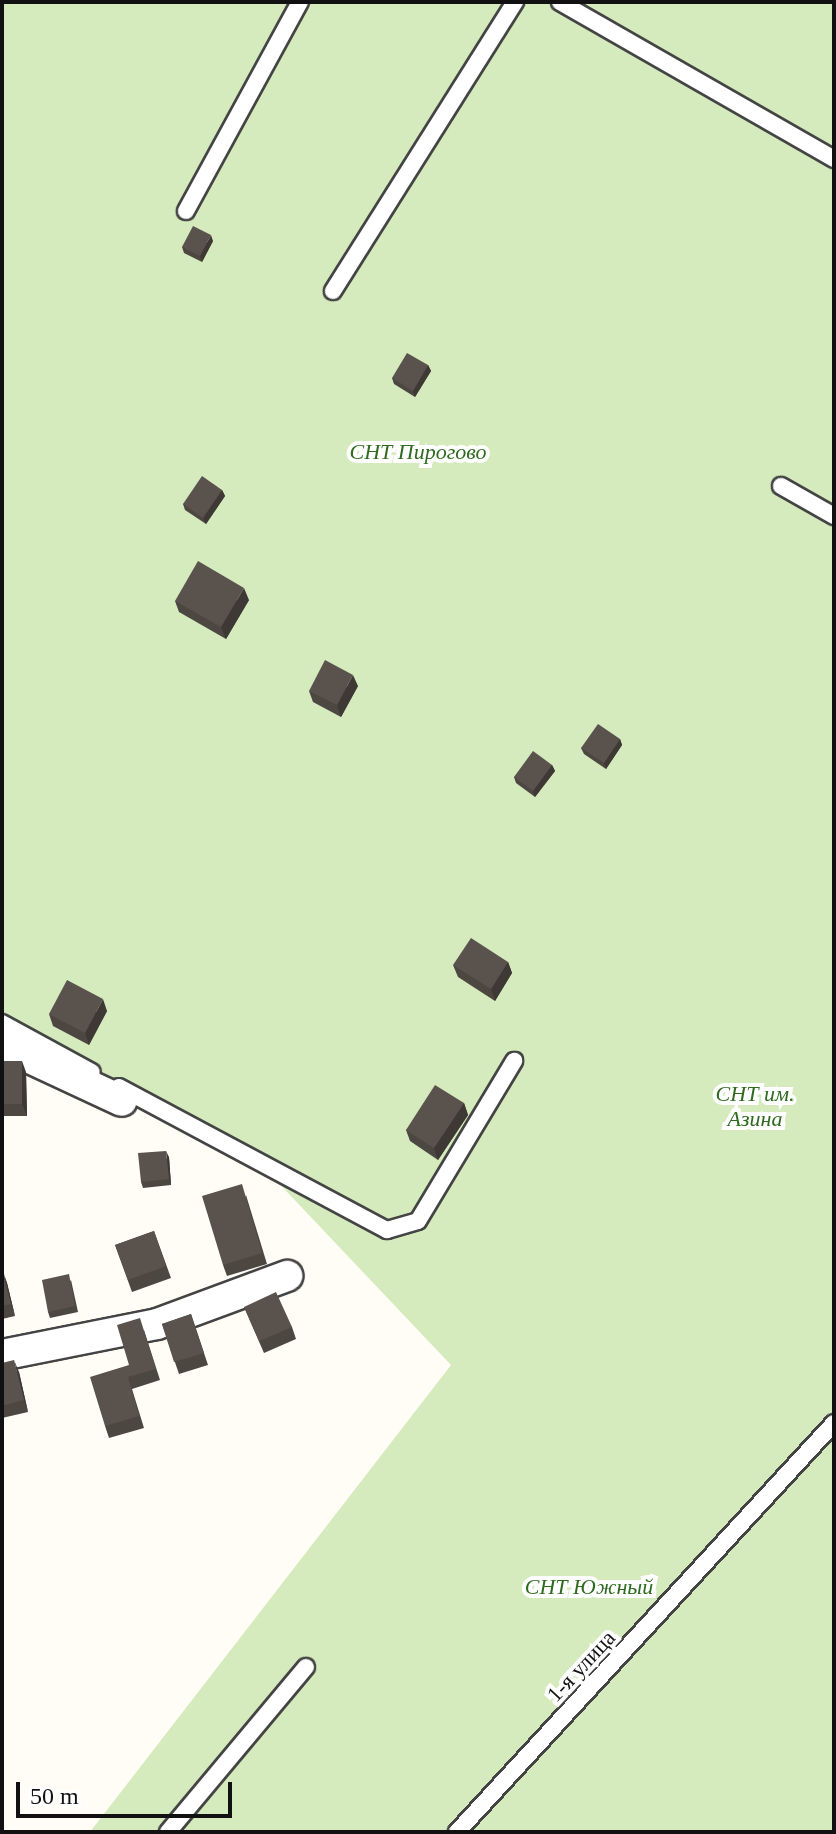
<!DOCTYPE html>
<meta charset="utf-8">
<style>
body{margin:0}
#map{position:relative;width:836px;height:1834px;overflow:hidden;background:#fffdf5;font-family:Georgia,serif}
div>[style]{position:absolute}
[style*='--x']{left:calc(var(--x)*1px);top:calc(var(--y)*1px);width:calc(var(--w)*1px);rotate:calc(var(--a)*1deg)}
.green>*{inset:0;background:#d5ebbd}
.roads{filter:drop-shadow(2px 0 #444) drop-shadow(-2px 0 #444) drop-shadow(0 2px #444) drop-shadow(0 -2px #444)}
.lane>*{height:16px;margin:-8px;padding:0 8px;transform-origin:8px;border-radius:8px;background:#fff}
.street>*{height:30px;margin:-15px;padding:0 15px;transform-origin:15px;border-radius:15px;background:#fff}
.wall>*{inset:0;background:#4d4742}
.shaded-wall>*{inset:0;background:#3f3936}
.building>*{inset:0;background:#5a524d}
span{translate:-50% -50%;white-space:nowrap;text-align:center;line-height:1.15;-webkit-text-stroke:8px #fff;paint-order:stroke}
.park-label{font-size:22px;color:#2f6b1f;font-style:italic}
.street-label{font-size:22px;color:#111}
.frame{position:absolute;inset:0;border:4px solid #111;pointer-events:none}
.scale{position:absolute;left:16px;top:1782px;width:216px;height:36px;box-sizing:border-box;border:4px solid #111;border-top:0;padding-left:10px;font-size:24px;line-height:28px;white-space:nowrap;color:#111;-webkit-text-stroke:6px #fff;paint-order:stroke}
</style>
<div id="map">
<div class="green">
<div style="clip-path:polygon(2px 2px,834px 2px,834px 1832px,90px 1832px,451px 1365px,271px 1175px,2px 1036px)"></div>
</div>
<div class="roads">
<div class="lane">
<div style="--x:560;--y:2;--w:316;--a:29.8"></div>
<div style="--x:186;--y:211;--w:238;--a:-61.4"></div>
<div style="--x:333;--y:291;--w:342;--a:-57.8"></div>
<div style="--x:781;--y:486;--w:61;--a:29.5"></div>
<div style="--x:2;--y:1023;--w:102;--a:28.6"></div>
<div style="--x:119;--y:1087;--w:304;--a:28.1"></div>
<div style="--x:387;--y:1230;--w:32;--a:-16"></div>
<div style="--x:418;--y:1221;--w:187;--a:-59"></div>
<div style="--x:168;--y:1832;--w:215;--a:-50.1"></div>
<div style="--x:457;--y:1832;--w:556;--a:-47.33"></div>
</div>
<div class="street">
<div style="--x:2;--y:1045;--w:132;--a:25"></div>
<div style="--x:2;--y:1355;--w:158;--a:-11.3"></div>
<div style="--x:157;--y:1324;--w:139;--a:-20.3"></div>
</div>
</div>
<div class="wall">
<div style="clip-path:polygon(213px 241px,202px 262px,184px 253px,182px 247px)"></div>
<div style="clip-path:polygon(428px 365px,431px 371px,415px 397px,394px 384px,392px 378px)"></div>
<div style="clip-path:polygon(222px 490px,225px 496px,206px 524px,185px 510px,183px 504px)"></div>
<div style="clip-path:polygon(249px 600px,226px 639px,179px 612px,175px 601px)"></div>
<div style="clip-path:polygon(358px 686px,341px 717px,313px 702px,309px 691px)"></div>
<div style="clip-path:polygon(620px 739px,622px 745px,606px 769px,584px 754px,581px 748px)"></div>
<div style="clip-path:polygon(552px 765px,555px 771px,535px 797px,516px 783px,514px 777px)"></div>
<div style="clip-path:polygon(508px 962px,512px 973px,495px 1001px,458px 977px,453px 965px)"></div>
<div style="clip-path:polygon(107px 1011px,89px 1045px,53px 1026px,49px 1014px)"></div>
<div style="clip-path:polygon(2px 1061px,26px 1072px,27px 1116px,2px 1116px)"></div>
<div style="clip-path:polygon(464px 1103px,468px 1115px,438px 1160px,410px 1141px,406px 1130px)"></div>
<div style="clip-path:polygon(169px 1157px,171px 1185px,143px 1188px,141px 1182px)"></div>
<div style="clip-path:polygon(246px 1195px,267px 1264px,227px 1276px,223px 1265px)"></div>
<div style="clip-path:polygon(154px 1231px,171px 1278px,132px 1292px,115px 1245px)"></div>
<div style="clip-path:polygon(2px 1271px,7px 1283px,15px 1316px,2px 1319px)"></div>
<div style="clip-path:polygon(71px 1280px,78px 1312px,50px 1318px,48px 1312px)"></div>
<div style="clip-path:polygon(244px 1307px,292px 1327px,296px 1339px,264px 1353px)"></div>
<div style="clip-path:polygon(191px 1314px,208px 1365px,179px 1374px,162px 1324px)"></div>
<div style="clip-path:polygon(144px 1330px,160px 1380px,132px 1389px,144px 1428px,109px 1438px,105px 1426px)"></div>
<div style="clip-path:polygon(2px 1363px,19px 1372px,28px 1412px,2px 1418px)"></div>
</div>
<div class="shaded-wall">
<div style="clip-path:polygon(211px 235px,213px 241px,202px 262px,200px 256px)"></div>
<div style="clip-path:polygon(428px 365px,431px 371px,415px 397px,413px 391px)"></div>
<div style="clip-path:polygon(222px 490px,225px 496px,206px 524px,203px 518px)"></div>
<div style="clip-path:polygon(244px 588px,249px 600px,226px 639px,221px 627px)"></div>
<div style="clip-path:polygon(353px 675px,358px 686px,341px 717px,337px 705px)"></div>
<div style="clip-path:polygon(620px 739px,622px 745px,606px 769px,604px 763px)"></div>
<div style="clip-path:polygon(552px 765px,555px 771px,535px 797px,533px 791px)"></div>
<div style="clip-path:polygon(508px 962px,512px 973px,495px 1001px,491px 989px)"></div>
<div style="clip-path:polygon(103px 999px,107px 1011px,89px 1045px,85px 1033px)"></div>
<div style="clip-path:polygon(22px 1061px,26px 1072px,27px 1116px,22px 1104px)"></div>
<div style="clip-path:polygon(464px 1103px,468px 1115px,438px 1160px,434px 1148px)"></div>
<div style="clip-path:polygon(166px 1151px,169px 1157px,171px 1185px,169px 1179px)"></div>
<div style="clip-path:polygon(3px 1271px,7px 1283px,15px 1316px,11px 1304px)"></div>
<div style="clip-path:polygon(14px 1360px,19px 1372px,28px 1412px,24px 1400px)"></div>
</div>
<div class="building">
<div style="clip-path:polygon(193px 226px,211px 235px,200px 256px,182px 247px)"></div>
<div style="clip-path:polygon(407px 353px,428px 365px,413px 391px,392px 378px)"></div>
<div style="clip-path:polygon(202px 476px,222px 490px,203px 518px,183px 504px)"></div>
<div style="clip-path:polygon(198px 561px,244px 588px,221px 627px,175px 601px)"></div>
<div style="clip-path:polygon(325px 660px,353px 675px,337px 705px,309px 691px)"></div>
<div style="clip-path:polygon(598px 724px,620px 739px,604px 763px,581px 748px)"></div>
<div style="clip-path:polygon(533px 751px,552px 765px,533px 791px,514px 777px)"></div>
<div style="clip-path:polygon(471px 938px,508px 962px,491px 989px,453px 965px)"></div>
<div style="clip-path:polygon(67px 980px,103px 999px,85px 1033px,49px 1014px)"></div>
<div style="clip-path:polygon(2px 1061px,22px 1061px,22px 1104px,2px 1104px)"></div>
<div style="clip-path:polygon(435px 1085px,464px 1103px,434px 1148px,406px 1130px)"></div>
<div style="clip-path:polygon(166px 1151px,169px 1179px,141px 1182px,138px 1153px)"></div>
<div style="clip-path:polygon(242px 1184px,262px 1253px,223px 1265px,202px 1196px)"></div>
<div style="clip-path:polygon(154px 1231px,166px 1266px,128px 1280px,115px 1245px)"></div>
<div style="clip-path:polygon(2px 1271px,11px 1304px,2px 1306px)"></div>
<div style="clip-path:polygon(69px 1274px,75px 1306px,48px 1312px,42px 1280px)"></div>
<div style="clip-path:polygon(276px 1292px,292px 1327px,259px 1341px,244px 1307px)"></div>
<div style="clip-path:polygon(191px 1314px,204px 1353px,174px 1362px,162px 1324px)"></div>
<div style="clip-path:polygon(140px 1318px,156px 1369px,128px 1377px,139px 1416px,105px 1426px,90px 1377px,129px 1365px,117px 1325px)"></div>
<div style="clip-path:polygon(14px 1360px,24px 1400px,2px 1406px,2px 1363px)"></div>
</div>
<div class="park-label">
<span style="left:418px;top:452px">СНТ Пирогово</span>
<span style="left:755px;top:1106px">СНТ им.<br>Азина</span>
<span style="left:589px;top:1587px">СНТ Южный</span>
</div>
<div class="street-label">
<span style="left:581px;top:1666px;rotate:-47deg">1-я улица</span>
</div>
<div class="frame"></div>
<div class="scale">50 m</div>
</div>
